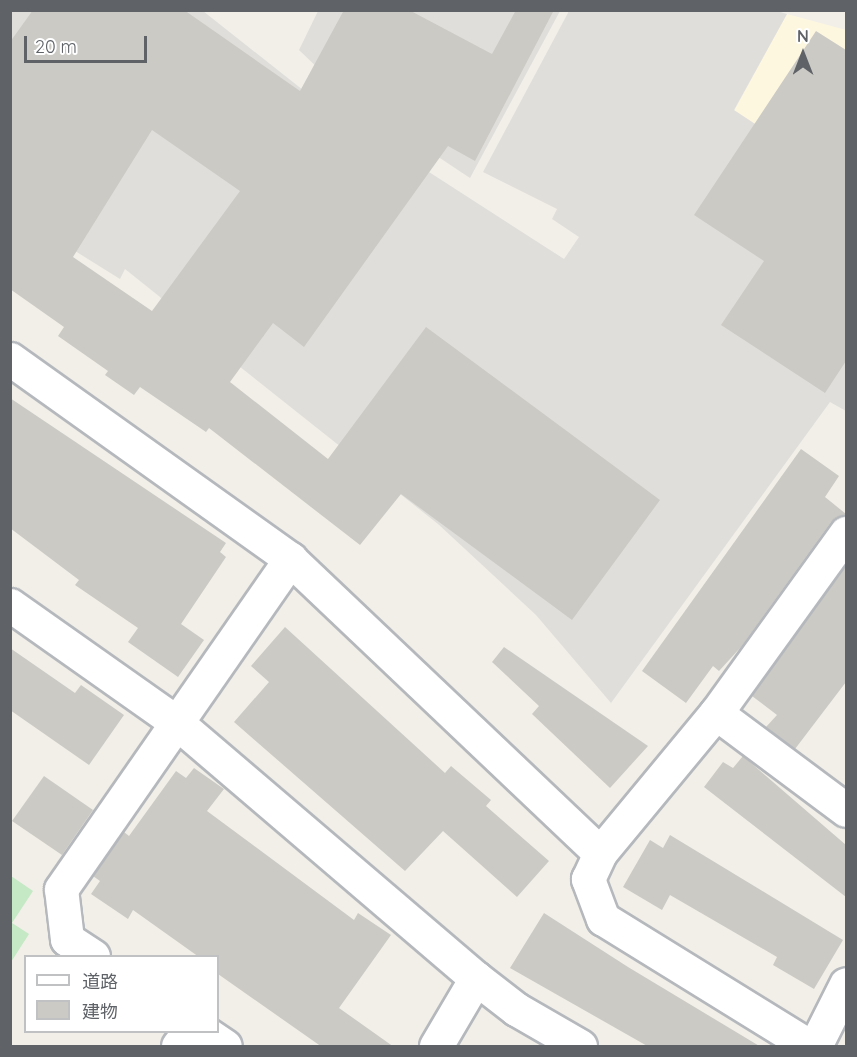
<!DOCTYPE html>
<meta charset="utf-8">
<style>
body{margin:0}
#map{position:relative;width:857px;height:1057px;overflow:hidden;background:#f1efe8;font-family:Quicksand,"Noto Sans JP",sans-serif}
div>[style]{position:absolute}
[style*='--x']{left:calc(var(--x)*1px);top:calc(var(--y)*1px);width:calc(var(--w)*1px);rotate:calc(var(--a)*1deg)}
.commercial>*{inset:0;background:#fef7e0}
.industrial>*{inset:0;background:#e0deda}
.green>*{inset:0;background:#c5e8c5}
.building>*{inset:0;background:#cccac5}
.roads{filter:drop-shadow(2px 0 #b5b8bc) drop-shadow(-2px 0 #b5b8bc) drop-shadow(0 2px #b5b8bc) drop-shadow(0 -2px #b5b8bc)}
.street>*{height:33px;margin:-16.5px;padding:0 16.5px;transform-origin:16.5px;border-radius:16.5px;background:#fff}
span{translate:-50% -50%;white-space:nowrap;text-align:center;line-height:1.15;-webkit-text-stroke:4.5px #fff;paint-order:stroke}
.frame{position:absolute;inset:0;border:12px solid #5f6368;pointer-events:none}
.legend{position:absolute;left:24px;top:955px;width:195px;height:78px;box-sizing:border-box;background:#fff;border:2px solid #bfc1c3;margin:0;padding:8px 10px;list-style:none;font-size:18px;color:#5f6368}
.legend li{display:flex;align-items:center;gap:12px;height:30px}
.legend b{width:30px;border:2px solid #bfc1c3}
.north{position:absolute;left:773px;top:24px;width:60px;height:60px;-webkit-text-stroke:4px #fff;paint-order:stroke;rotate:0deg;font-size:16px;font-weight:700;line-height:24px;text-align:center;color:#5f6368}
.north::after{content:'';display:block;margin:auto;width:21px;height:27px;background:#5f6368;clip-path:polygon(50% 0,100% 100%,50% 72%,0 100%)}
.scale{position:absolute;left:24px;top:36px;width:123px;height:27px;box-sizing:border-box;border:3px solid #5f6368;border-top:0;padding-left:8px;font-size:18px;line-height:21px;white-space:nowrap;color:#5f6368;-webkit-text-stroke:4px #fff;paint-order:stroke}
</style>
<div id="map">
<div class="commercial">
<div style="clip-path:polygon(787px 14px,846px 30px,846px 184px,734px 111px)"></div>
</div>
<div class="industrial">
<div style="clip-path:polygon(773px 10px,787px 14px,734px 110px,846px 184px,846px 411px,830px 402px,611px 703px,536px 615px,438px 524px,220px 351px,187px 333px,160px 297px,125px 269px,120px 279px,11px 211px,10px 11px,203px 11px,308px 94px,564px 259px,579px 237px,552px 219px,557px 209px,483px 172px,569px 11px)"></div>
<div style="clip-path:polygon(318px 11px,560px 11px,470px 178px,324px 81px,323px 73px,299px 50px)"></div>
</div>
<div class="green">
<div style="clip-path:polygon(11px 876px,33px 891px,12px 923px,29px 934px,11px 962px)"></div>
</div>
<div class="building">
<div style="clip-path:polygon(evenodd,33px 10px,184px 10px,300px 91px,344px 10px,409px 10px,492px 54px,516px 10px,554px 10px,475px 161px,448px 146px,304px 347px,273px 323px,230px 382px,328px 459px,426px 327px,660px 500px,572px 620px,401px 494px,360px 545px,209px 428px,206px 432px,140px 387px,134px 395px,105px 375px,108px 371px,58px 336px,64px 327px,10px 289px,10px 42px,33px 10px,152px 130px,240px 191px,152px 311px,73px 257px,152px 130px)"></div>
<div style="clip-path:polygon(816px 31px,846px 50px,846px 361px,825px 393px,721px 325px,764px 261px,694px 215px)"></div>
<div style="clip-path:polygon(10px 398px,226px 543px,220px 552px,226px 557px,181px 624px,204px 640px,178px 677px,128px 642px,138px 628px,75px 585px,79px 580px,10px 528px)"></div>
<div style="clip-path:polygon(801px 449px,839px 476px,825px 497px,846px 514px,831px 522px,741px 647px,719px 671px,713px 666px,686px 703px,642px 671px)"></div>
<div style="clip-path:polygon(846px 564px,846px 682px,795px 749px,766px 727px,777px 715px,752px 696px)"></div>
<div style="clip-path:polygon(285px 627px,445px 773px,451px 766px,491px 800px,486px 806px,549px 861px,517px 897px,443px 831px,405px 871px,234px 722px,269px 682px,251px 666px)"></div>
<div style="clip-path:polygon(504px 647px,648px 746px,610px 788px,532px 714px,539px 706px,492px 662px)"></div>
<div style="clip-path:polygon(10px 648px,75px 693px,81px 685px,124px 715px,89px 765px,10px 710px)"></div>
<div style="clip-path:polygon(743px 756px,846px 845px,846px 897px,704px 787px,723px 762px,733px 768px)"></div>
<div style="clip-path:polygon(194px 768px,224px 789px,207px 811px,354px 920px,358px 913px,391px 935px,339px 1008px,394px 1047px,322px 1047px,218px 974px,218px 957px,199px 957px,133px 910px,128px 919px,91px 894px,100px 881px,93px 876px,124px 832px,129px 836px,176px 771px,186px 778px)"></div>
<div style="clip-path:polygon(44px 776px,93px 810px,62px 855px,12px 821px)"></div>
<div style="clip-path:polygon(670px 835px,843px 940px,814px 989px,773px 965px,777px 957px,670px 895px,662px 910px,623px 887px,650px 840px,663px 848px)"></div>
<div style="clip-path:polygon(544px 913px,628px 967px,761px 1047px,649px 1047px,510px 968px)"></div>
</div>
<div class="roads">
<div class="street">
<div style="--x:10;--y:359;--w:344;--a:35.5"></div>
<div style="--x:290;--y:559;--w:427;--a:43.5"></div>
<div style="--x:10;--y:605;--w:203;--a:35.2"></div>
<div style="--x:176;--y:722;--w:394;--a:40.5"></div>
<div style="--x:476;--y:978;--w:79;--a:120.5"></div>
<div style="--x:716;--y:713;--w:162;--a:36.7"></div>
<div style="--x:93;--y:956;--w:31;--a:-147"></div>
<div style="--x:67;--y:939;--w:50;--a:-96.8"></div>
<div style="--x:61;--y:889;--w:402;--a:-55.2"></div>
<div style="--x:476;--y:978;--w:51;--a:37.8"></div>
<div style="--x:516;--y:1009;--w:74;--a:30"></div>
<div style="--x:204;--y:1032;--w:25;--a:34"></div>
<div style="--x:178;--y:1046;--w:18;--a:-52"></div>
<div style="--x:809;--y:1046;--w:242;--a:-148.3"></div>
<div style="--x:603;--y:919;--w:43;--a:-110.6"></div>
<div style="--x:588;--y:879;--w:29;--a:-65"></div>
<div style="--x:600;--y:853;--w:182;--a:-50.4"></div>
<div style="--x:716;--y:713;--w:222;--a:-54.2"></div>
<div style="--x:815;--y:1046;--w:69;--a:-63.4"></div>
</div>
</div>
<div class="frame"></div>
<ul class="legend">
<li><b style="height:8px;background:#fff"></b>道路</li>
<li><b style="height:16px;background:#cccac5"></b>建物</li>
</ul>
<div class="north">N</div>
<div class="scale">20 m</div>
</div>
